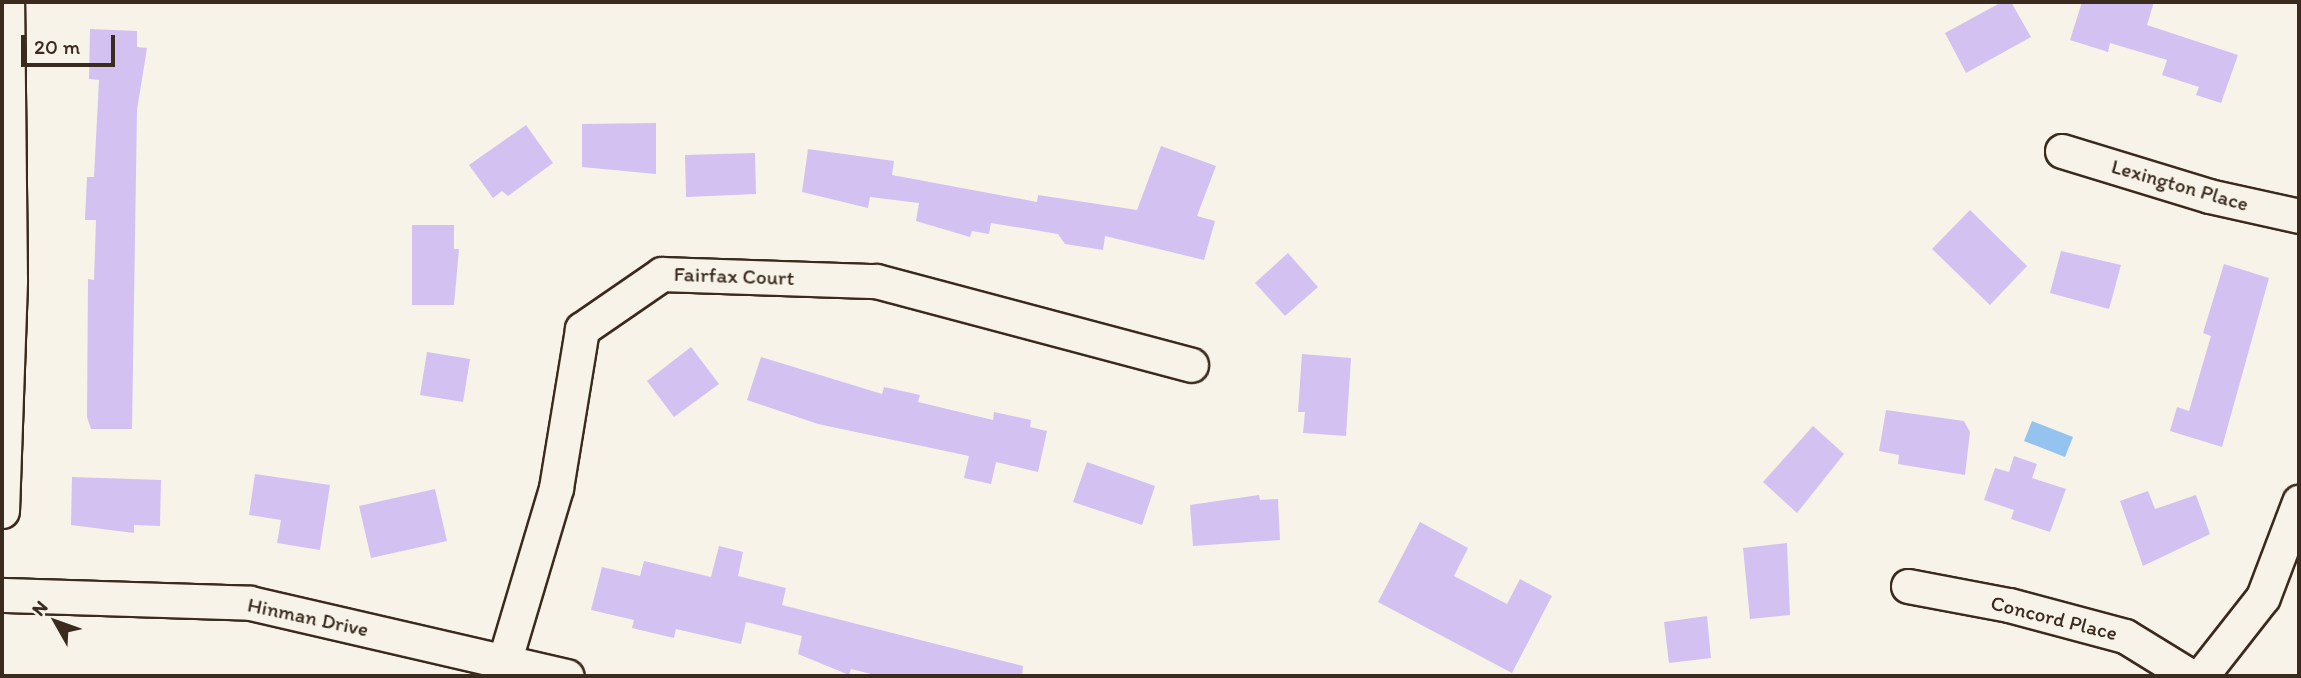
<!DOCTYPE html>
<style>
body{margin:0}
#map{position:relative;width:2301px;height:678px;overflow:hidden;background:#f7f3e8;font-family:Itim,sans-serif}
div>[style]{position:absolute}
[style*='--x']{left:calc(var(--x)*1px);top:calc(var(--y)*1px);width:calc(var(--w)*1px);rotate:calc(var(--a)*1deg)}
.water>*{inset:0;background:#95c3f0}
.building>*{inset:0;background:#d3c1f2}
.roads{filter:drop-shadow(2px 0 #3b2a1e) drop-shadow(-2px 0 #3b2a1e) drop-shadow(0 2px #3b2a1e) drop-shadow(0 -2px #3b2a1e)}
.minor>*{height:33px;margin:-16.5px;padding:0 16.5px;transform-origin:16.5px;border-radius:16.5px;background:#f7f3e8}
span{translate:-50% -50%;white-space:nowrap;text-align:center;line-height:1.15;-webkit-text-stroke:5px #f7f3e8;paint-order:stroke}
.street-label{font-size:21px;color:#3b2a1e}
.frame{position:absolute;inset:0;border:4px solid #3b2a1e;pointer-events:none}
.north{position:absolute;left:21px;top:587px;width:70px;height:70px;-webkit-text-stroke:5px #f7f3e8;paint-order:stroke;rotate:310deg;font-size:19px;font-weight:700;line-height:28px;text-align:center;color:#3b2a1e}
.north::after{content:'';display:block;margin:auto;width:24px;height:32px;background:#3b2a1e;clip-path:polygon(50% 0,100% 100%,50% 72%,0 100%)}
.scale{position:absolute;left:21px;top:35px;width:94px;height:32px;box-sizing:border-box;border:4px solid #3b2a1e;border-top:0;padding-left:9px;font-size:21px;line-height:24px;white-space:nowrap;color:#3b2a1e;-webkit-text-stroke:5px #f7f3e8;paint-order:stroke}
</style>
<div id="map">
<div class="water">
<div style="clip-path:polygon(2032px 421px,2073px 437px,2065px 457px,2024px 441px)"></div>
</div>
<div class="building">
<div style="clip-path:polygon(2002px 2px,2011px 2px,2031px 37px,1966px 73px,1945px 33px)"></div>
<div style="clip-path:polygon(2082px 2px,2154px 2px,2147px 25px,2238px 55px,2221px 103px,2196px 95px,2199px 87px,2162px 75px,2167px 60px,2110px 43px,2108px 52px,2070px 40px)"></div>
<div style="clip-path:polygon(90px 29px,137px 31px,137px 47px,147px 48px,137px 110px,132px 429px,91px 429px,87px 417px,88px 279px,94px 280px,96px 220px,85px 220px,87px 177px,94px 177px,99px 80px,89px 79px)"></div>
<div style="clip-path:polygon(656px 123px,656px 174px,582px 167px,582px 124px)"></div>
<div style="clip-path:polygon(526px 125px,553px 163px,508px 196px,502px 191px,493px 198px,469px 165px)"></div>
<div style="clip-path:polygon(1161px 146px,1216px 166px,1197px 216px,1215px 221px,1204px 260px,1105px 236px,1103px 250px,1065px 244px,1058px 234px,991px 223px,989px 234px,972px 231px,970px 237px,916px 221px,919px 203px,870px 197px,868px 208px,802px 192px,808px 149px,894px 161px,892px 175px,1037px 202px,1038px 195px,1137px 210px)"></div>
<div style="clip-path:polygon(755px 153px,756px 194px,686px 197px,685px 155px)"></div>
<div style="clip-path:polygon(1970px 210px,2027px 266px,1990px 305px,1932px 249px)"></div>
<div style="clip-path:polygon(412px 225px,454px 225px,454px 249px,459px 249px,454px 305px,412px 305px)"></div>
<div style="clip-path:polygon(2061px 251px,2121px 265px,2109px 309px,2050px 293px)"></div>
<div style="clip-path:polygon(1288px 253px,1318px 287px,1285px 316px,1255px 283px)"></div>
<div style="clip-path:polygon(2224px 264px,2269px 278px,2222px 447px,2170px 431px,2177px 407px,2189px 411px,2211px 336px,2203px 333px)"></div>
<div style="clip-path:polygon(691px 347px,719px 384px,674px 417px,647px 381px)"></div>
<div style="clip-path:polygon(427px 352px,470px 359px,463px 402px,420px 395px)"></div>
<div style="clip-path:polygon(1302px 354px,1351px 358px,1346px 436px,1303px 433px,1305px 412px,1298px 412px)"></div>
<div style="clip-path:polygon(761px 357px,882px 394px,884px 387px,920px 395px,918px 402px,993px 420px,994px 412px,1031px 420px,1030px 427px,1047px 431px,1038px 472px,996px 462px,991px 484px,964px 478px,969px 456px,818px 424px,747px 400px)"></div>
<div style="clip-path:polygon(1886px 410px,1964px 421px,1970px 432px,1965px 475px,1898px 464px,1899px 455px,1879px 451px)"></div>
<div style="clip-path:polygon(1813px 426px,1844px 454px,1797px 513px,1763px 482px)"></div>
<div style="clip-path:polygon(2014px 456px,2037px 464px,2032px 478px,2066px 489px,2050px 532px,2011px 519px,2014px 510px,1984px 500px,1995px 468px,2009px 472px)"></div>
<div style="clip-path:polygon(1087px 462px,1155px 486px,1142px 525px,1073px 502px)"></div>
<div style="clip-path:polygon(255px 474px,330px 485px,320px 550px,277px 543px,281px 520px,249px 515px)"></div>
<div style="clip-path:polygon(72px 477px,161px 480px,160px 526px,134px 525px,134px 533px,71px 525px)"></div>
<div style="clip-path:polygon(435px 489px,447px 541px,371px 558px,359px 506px)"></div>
<div style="clip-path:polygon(2148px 491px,2155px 509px,2196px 495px,2210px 534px,2143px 566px,2120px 501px)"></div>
<div style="clip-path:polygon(1259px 495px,1260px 500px,1278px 499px,1280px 540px,1193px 546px,1190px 505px)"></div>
<div style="clip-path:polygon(1420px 522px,1468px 548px,1454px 576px,1507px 604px,1520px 579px,1552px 596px,1512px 673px,1378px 602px)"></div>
<div style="clip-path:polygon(1787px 543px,1790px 615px,1750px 619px,1743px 548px)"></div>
<div style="clip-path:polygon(719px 546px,743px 552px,738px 576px,786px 588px,782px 605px,1023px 666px,1022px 676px,879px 676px,851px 669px,849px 675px,798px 654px,802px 636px,746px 622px,741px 644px,676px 629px,674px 638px,632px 628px,634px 620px,591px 610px,602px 567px,640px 576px,644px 561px,711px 577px)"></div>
<div style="clip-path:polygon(1707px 616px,1711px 658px,1669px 663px,1664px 622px)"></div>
</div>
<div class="roads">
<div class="minor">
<div style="--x:2062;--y:151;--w:154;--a:17"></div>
<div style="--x:2209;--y:196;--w:92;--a:12.5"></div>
<div style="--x:2;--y:511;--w:231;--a:-88"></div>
<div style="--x:10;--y:280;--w:278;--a:-90.6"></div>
<div style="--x:1908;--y:586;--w:103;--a:10.7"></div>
<div style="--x:2009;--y:605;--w:120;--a:15"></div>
<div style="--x:2125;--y:636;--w:76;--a:31.6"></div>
<div style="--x:2;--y:595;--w:248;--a:1.8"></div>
<div style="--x:250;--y:603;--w:325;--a:13"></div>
<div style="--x:500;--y:676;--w:196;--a:-73.4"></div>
<div style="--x:556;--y:488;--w:161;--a:-80.7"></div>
<div style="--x:582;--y:329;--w:97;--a:-34.5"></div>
<div style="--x:662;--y:274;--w:214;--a:1.9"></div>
<div style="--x:876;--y:281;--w:326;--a:14.9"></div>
<div style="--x:2201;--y:676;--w:100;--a:-51.9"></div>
<div style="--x:2263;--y:597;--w:102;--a:-69.2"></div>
</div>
</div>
<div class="street-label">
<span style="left:2180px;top:185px;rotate:16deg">Lexington Place</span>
<span style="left:734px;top:276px;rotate:2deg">Fairfax Court</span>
<span style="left:308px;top:617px;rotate:12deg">Hinman Drive</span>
<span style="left:2054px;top:618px;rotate:14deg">Concord Place</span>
</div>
<div class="frame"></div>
<div class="north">N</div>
<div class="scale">20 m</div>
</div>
